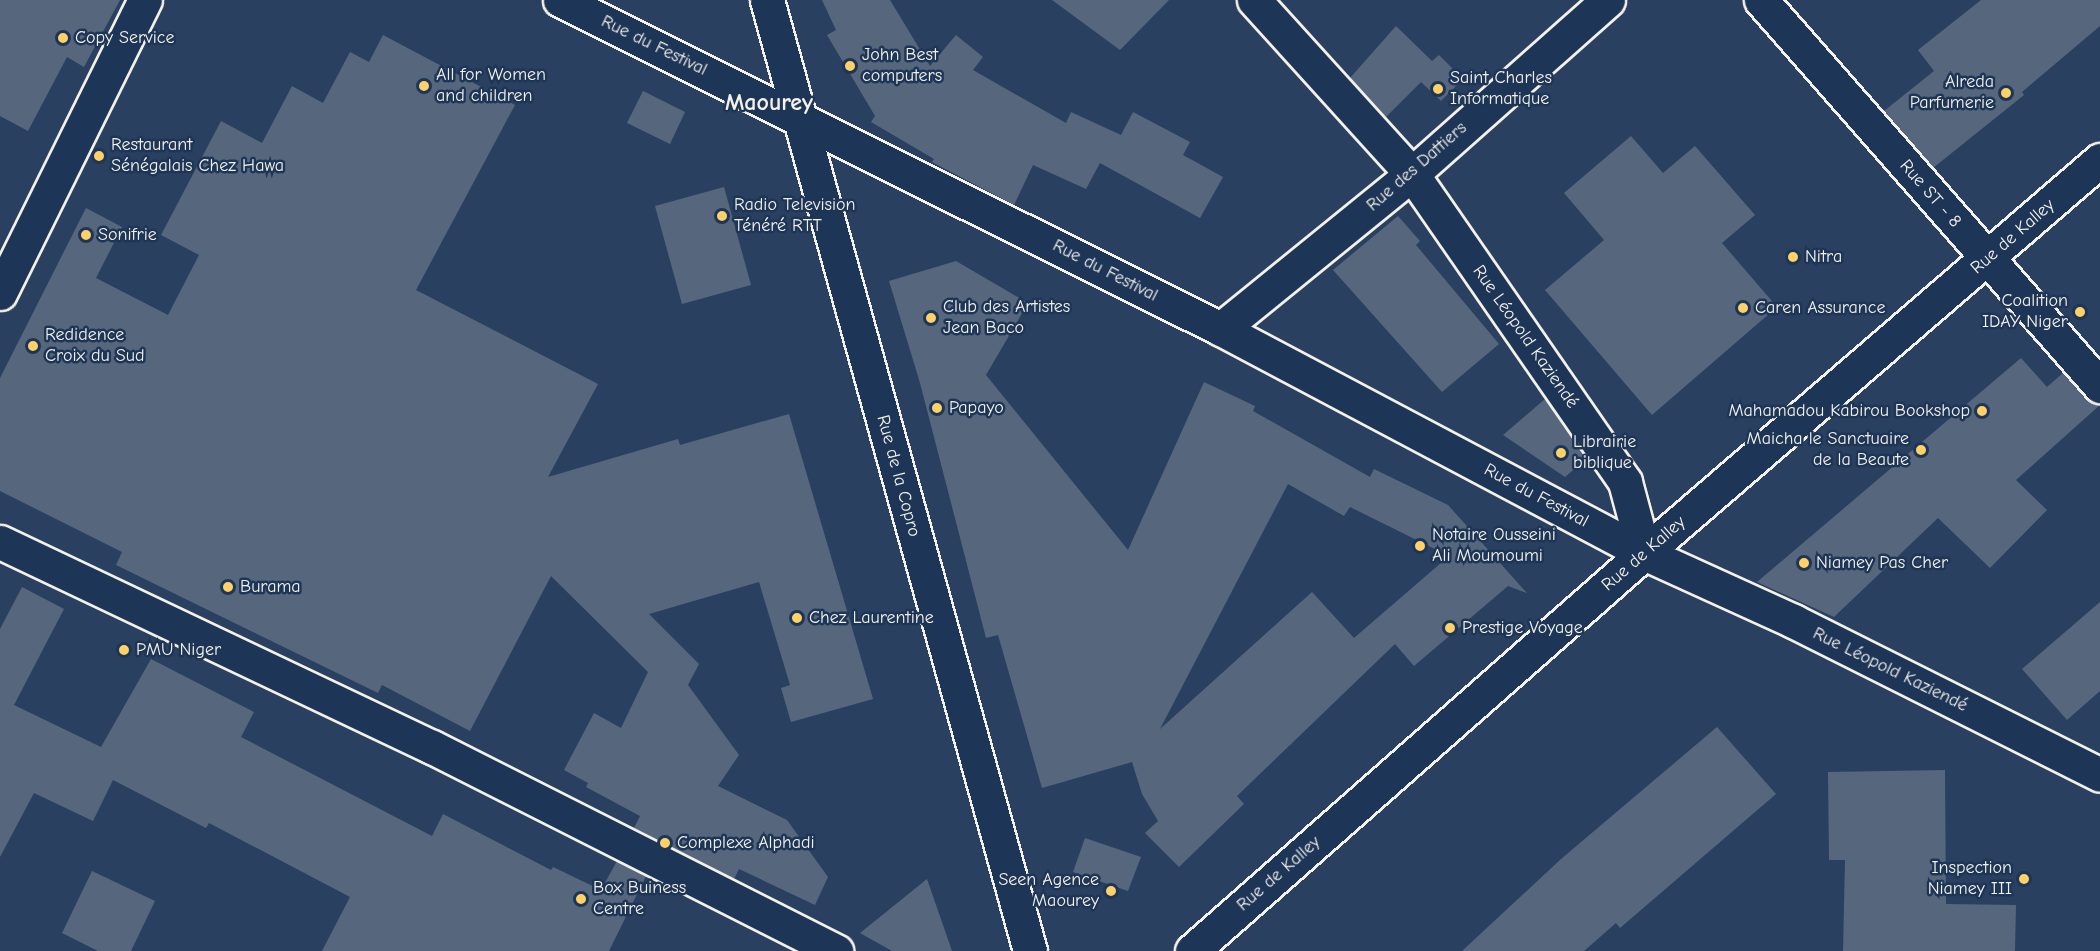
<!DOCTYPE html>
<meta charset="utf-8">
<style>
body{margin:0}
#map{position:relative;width:2100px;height:951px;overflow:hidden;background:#2a4060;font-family:"Comic Neue",sans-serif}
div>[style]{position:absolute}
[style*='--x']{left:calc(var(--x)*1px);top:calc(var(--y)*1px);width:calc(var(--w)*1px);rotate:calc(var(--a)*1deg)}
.building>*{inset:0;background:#56677d}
.roads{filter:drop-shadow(2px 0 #f4f1e8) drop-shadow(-2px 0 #f4f1e8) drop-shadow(0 2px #f4f1e8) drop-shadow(0 -2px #f4f1e8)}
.minor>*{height:33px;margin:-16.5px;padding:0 16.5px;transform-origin:16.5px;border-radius:16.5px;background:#1d3557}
.tertiary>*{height:33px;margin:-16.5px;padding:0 16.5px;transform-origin:16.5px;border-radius:16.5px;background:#1d3557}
.dots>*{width:16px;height:16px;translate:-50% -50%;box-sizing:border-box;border:3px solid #1d3557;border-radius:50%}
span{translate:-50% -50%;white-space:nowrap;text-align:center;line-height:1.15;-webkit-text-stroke:5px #1d3557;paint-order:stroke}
.poi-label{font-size:18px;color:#f4f1e8}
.left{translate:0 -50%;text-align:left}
.right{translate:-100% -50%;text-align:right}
.street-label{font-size:18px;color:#f4f1e8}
.district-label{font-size:24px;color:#f4f1e8;font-weight:700}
</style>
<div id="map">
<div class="building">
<div style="clip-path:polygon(0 0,120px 0,84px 67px,67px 57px,28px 131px,0 116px)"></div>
<div style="clip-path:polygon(822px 0,890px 0,930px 66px,956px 35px,983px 57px,973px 70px,1066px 123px,1071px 112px,1121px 135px,1133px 112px,1190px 142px,1183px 155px,1223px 177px,1200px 218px,1100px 163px,1086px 189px,1033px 165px,1014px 205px,932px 162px,934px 159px,871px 122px,875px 116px,827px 35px,836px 30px)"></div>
<div style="clip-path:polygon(1052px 0,1169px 0,1120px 50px)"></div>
<div style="clip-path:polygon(1981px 0,2100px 0,2100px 26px,2022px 92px,2024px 95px,1933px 168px,1884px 111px,1934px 71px,1918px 50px)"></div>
<div style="clip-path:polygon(1396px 26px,1432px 61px,1439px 55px,1463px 79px,1441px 101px,1421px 82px,1386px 117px,1350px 78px)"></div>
<div style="clip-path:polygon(383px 35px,515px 105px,416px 290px,598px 384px,548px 477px,678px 439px,680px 445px,789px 414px,873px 699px,791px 722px,781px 688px,790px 685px,759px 582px,649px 614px,699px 664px,688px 685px,739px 755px,718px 786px,787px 820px,828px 877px,815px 905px,739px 869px,734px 879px,634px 828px,640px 816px,586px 787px,588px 783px,564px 770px,594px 713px,621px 728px,648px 672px,551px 576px,470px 731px,382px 685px,378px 693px,116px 565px,122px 552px,0 491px,0 378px,86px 208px,122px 227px,96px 278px,168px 315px,199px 255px,161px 235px,221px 121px,262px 143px,292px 86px,323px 103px,350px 52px,369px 62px)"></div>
<div style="clip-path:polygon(643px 91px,685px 112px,670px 144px,627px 123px)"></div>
<div style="clip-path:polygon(1631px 136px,1663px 173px,1695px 146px,1755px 215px,1722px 243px,1777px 307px,1652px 415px,1545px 290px,1604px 240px,1564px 193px)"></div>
<div style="clip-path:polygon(724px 187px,751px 285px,682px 304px,655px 206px)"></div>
<div style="clip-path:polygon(1398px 216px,1420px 241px,1416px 245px,1499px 344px,1442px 392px,1333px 270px)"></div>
<div style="clip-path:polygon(evenodd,956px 261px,1028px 303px,986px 375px,1128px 550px,1204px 382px,1255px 406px,1253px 411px,1370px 477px,1374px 469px,1448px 505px,1527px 593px,1508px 586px,1414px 666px,1395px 644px,1237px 796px,1244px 804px,1179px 867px,1145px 833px,1158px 821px,1142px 794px,1132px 762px,1042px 788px,998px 635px,986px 638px,920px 383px,889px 281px,956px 261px,1288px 484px,1344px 516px,1350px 507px,1449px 556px,1354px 638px,1312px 592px,1160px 729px,1288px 484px)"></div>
<div style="clip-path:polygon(2021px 358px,2047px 387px,2063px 373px,2086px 399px,2100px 405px,2016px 480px,2047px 510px,1990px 568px,1938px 518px,1834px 617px,1757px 582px)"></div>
<div style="clip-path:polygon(1545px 399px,1586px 459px,1565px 477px,1503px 435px)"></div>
<div style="clip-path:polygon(22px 587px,64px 609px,14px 705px,101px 747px,151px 659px,254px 712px,241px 737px,432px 836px,443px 814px,551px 870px,553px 867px,601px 890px,617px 861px,646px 876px,609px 951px,322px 951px,350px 897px,209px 823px,206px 828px,113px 780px,93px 821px,34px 793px,0 857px,0 629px)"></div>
<div style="clip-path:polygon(2100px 602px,2100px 691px,2067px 720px,2022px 669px)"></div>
<div style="clip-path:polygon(1717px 727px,1776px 794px,1620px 928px,1616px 923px,1584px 951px,1462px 951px,1561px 859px)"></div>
<div style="clip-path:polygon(1945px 770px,1946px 904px,2016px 905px,2015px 951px,1843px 951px,1845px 860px,1829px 860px,1828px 772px)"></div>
<div style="clip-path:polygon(1085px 838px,1141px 857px,1128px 891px,1073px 872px)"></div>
<div style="clip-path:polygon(92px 871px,155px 901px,131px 951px,98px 951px,62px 933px)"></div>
<div style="clip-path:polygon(927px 879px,952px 951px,892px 951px,860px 933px)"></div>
</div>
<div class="roads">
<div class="minor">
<div style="--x:560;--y:0;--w:738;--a:26.46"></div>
<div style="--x:1221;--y:329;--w:479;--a:27.9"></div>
<div style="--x:1644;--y:553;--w:164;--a:24.5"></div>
<div style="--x:1793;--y:621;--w:343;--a:26.6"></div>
<div style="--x:1254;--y:0;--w:235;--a:47.8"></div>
<div style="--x:1412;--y:174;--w:374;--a:55.3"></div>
<div style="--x:1625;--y:482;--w:73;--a:75"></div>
<div style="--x:1761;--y:0;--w:514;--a:48.71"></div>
<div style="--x:0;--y:293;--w:327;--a:-63.7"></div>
<div style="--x:1221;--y:329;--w:246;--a:-39.1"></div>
<div style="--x:1412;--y:174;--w:262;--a:-41.6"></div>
<div style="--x:0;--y:542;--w:478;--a:25.4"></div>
<div style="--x:432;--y:747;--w:453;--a:26.8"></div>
</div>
<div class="tertiary">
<div style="--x:767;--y:0;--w:987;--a:74.54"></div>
<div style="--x:1192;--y:951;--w:602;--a:-41.36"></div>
<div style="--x:1644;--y:553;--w:602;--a:-40.76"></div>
</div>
</div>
<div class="dots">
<div style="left:63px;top:38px;background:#ffd166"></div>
<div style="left:850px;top:66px;background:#ffd166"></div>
<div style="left:424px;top:86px;background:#ffd166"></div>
<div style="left:1438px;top:89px;background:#ffd166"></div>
<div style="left:2006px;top:93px;background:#ffd166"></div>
<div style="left:99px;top:156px;background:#ffd166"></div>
<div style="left:722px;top:216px;background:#ffd166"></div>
<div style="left:86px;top:235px;background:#ffd166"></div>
<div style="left:1793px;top:257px;background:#ffd166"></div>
<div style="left:1743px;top:308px;background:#ffd166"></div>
<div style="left:2080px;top:312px;background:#ffd166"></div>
<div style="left:931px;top:318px;background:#ffd166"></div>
<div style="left:33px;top:346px;background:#ffd166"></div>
<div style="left:937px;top:408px;background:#ffd166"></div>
<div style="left:1982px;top:411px;background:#ffd166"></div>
<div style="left:1921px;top:450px;background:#ffd166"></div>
<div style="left:1561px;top:453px;background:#ffd166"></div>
<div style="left:1420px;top:546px;background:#ffd166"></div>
<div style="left:1804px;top:563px;background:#ffd166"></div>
<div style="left:228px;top:587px;background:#ffd166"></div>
<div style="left:797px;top:618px;background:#ffd166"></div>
<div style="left:1450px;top:628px;background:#ffd166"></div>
<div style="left:124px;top:650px;background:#ffd166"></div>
<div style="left:665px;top:843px;background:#ffd166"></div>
<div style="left:2024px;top:879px;background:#ffd166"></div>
<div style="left:1111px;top:891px;background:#ffd166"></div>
<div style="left:581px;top:899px;background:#ffd166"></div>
</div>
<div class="poi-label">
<span class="left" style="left:75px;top:38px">Copy Service</span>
<span class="left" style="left:862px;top:66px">John Best<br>computers</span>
<span class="left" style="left:436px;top:86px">All for Women<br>and children</span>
<span class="left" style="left:1450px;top:89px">Saint Charles<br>Informatique</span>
<span class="right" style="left:1994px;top:93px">Alreda<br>Parfumerie</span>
<span class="left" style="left:111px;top:156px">Restaurant<br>Sénégalais Chez Hawa</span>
<span class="left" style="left:734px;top:216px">Radio Television<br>Ténéré RTT</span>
<span class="left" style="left:98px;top:235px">Sonifrie</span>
<span class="left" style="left:1805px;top:257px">Nitra</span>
<span class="right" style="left:2068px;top:312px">Coalition<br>IDAY Niger</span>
<span class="left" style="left:943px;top:318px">Club des Artistes<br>Jean Baco</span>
<span class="left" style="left:1755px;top:308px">Caren Assurance</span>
<span class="left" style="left:45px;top:346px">Redidence<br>Croix du Sud</span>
<span class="left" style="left:949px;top:408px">Papayo</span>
<span class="right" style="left:1970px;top:411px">Mahamadou Kabirou Bookshop</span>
<span class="right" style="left:1909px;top:450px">Maicha le Sanctuaire<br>de la Beaute</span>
<span class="left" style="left:1573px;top:453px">Librairie<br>biblique</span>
<span class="left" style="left:1432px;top:546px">Notaire Ousseini<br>Ali Moumoumi</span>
<span class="left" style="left:1816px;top:563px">Niamey Pas Cher</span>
<span class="left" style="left:240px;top:587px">Burama</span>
<span class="left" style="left:809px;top:618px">Chez Laurentine</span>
<span class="left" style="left:1462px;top:628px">Prestige Voyage</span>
<span class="left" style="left:136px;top:650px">PMU Niger</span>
<span class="left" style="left:677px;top:843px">Complexe Alphadi</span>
<span class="right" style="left:2012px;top:879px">Inspection<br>Niamey III</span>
<span class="right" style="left:1099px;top:891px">Seen Agence<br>Maourey</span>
<span class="left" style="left:593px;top:899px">Box Buiness<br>Centre</span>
</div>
<div class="street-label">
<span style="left:654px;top:46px;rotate:26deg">Rue du Festival</span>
<span style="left:1417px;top:167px;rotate:-41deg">Rue des Dattiers</span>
<span style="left:1930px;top:194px;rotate:49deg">Rue ST - 8</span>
<span style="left:2013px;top:237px;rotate:-41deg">Rue de Kalley</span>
<span style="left:1105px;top:271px;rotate:27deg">Rue du Festival</span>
<span style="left:1525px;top:337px;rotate:55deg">Rue Léopold Kaziendé</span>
<span style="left:898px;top:476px;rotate:75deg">Rue de la Copro</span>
<span style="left:1536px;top:496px;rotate:28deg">Rue du Festival</span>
<span style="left:1644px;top:554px;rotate:-41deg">Rue de Kalley</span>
<span style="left:1890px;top:670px;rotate:26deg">Rue Léopold Kaziendé</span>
<span style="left:1279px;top:874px;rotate:-41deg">Rue de Kalley</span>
</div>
<div class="district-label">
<span style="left:769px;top:103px">Maourey</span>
</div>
</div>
